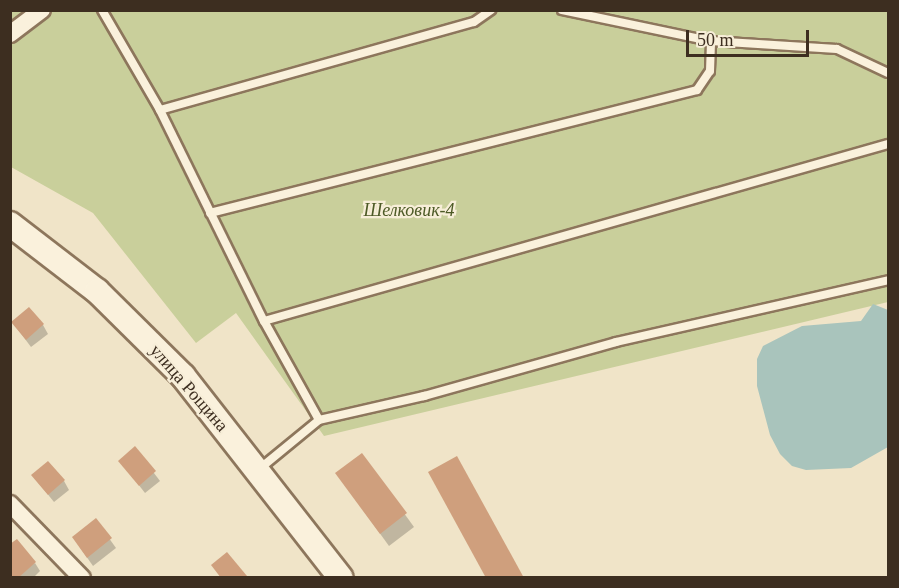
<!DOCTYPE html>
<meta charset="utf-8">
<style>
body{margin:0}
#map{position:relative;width:899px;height:588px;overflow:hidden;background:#f0e4c8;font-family:Georgia,serif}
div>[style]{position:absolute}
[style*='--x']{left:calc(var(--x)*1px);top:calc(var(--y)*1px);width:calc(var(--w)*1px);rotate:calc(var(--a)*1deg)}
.green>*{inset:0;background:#c9cf9b}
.water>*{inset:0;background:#a9c4bc}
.shadow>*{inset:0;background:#0003}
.building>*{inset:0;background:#cf9f7d}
.roads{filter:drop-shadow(2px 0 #8d765c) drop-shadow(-2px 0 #8d765c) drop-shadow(0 2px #8d765c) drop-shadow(0 -2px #8d765c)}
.lane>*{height:8px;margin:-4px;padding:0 4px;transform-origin:4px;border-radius:4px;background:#faf1dc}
.street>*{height:16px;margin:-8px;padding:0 8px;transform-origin:8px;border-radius:8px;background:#faf1dc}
.secondary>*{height:24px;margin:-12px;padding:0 12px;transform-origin:12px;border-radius:12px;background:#faf1dc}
span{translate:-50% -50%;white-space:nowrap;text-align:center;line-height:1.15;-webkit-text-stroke:4.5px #f7eed8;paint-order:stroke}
.park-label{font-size:18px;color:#4d5a26;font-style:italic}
.street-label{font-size:18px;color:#3d2e20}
.frame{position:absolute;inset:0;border:12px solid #3d2e20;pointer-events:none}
.scale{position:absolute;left:686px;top:30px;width:123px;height:27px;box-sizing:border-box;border:3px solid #3d2e20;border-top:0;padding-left:8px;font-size:18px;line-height:21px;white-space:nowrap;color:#3d2e20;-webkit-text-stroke:4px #f7eed8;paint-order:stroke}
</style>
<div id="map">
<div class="green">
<div style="clip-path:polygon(11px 11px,888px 11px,888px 302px,324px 436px,236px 313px,196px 343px,93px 213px,11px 167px)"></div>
</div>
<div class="water">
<div style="clip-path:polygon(873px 304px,888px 310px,888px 447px,851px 468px,806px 470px,792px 466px,780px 454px,770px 435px,757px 386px,757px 359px,763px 346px,802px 326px,861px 321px)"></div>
</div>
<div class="shadow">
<div style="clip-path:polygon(13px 323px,43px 325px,48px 334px,31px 347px)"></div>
<div style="clip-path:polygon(135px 448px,160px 481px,145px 493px,120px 461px)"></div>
<div style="clip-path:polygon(362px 455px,414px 527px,389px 546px,337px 474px)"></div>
<div style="clip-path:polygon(33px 476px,64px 481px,69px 490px,54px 502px)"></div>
<div style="clip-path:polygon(96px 520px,116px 548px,93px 566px,79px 546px)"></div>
<div style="clip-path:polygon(35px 563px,40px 571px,33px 578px,10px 578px)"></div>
</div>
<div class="building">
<div style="clip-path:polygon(29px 307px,44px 324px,26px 340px,11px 322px)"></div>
<div style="clip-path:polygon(135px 446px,156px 471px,139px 486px,118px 461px)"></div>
<div style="clip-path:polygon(362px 453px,407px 513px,380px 534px,335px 473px)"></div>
<div style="clip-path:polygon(457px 456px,524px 578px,486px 578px,428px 472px)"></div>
<div style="clip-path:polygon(48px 461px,65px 480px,48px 495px,31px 475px)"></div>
<div style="clip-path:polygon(96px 518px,112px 538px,87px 558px,72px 537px)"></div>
<div style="clip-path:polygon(17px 539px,36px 562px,18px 578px,10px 578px,10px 544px)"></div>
<div style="clip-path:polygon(227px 552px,247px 576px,245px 578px,221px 578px,211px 565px)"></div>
</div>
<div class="roads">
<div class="lane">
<div style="--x:102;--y:10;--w:116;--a:59.9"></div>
<div style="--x:160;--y:110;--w:235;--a:63.8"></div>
<div style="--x:264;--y:321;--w:113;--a:60.9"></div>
<div style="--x:319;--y:420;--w:79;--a:140.7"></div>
<div style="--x:562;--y:10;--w:152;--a:11.8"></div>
<div style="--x:711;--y:41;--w:126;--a:3.6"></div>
<div style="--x:837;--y:49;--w:56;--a:25.2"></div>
<div style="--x:160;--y:110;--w:326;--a:-15.7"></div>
<div style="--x:474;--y:22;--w:21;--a:-35"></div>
<div style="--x:210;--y:213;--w:502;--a:-14.17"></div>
<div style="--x:697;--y:90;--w:23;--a:-56"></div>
<div style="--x:710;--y:71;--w:30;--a:-88"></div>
<div style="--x:264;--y:321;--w:649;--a:-15.84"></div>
<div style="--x:319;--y:420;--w:108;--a:-12.9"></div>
<div style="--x:424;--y:396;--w:199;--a:-15.7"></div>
<div style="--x:616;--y:342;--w:279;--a:-12.8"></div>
</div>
<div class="street">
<div style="--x:10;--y:34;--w:40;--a:-37"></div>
<div style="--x:10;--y:504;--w:103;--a:45.8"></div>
</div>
<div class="secondary">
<div style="--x:10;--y:224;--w:110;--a:37.6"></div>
<div style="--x:97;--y:291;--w:121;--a:44.7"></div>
<div style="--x:183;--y:376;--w:256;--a:52"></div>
</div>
</div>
<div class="park-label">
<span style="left:409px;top:210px">Шелковик-4</span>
</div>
<div class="street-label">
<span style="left:189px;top:388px;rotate:49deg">улица Рощина</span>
</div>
<div class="frame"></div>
<div class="scale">50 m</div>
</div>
